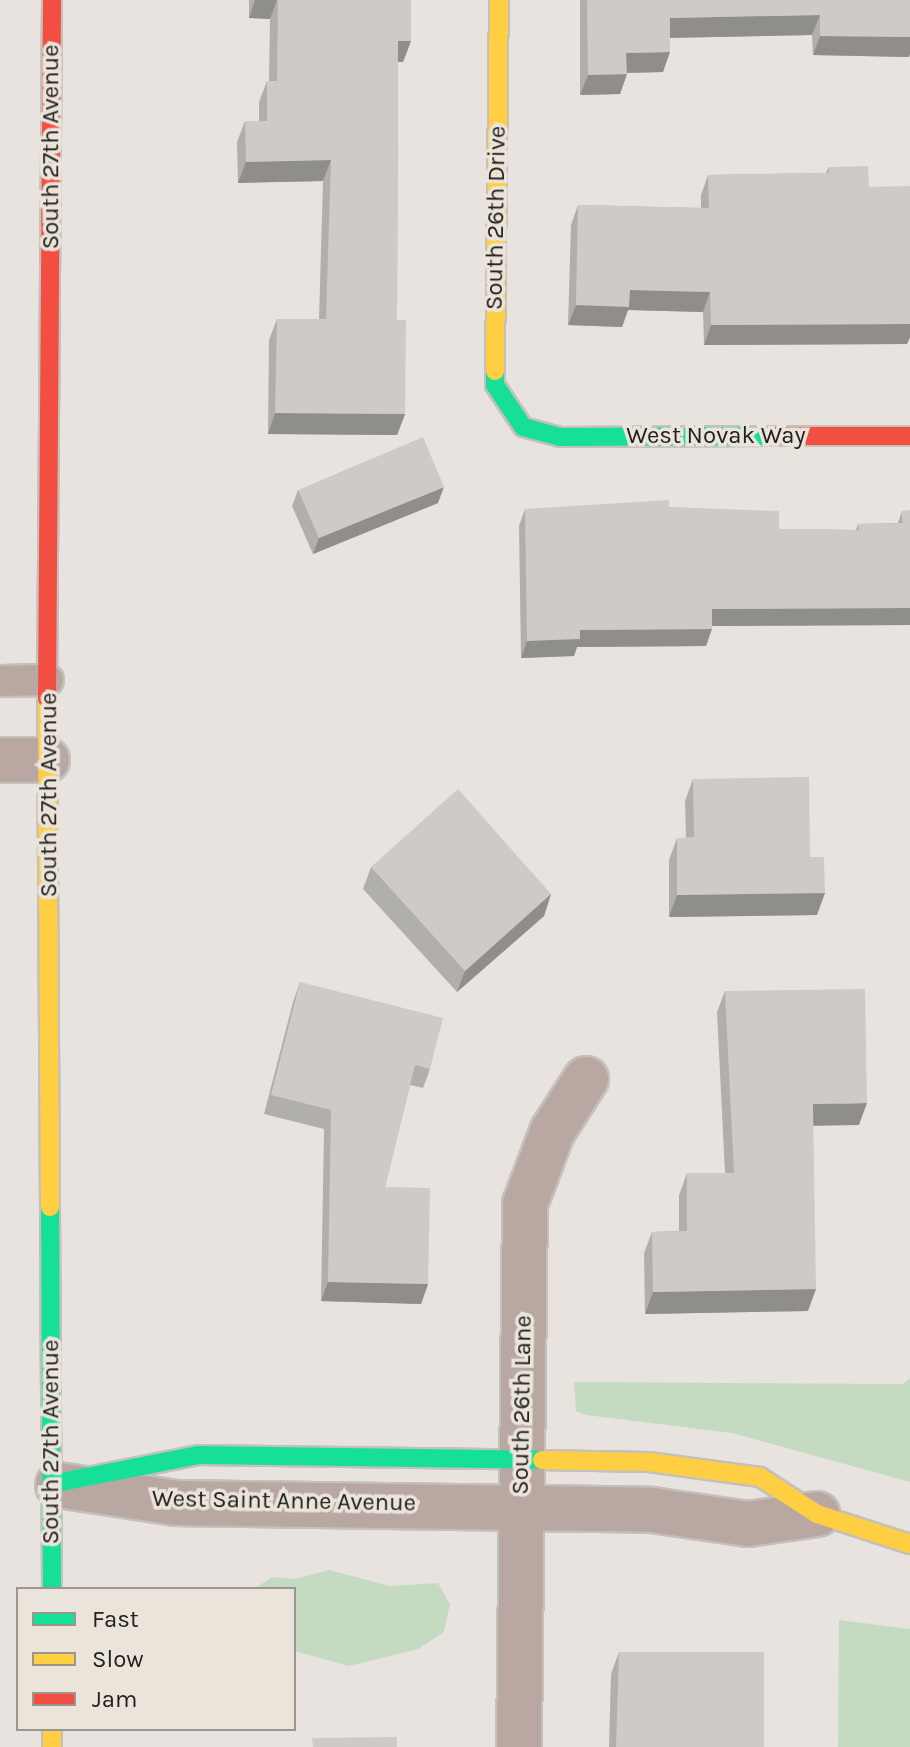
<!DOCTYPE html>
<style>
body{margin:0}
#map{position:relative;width:910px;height:1747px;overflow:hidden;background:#e8e3de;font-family:Karla,sans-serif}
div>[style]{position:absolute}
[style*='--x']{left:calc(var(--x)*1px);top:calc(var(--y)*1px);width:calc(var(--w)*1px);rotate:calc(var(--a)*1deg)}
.green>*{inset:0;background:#c4dbc1}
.roads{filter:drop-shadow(2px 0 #c4c0bc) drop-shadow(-2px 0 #c4c0bc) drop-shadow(0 2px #c4c0bc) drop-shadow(0 -2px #c4c0bc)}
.lane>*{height:30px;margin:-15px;padding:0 15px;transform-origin:15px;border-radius:15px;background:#b9a8a1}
.street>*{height:44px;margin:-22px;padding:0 22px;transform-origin:22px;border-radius:22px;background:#b9a8a1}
.fast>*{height:18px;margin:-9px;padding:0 9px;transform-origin:9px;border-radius:9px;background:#16e098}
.slow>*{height:18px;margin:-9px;padding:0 9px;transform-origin:9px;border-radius:9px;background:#ffcf43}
.jam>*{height:18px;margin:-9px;padding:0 9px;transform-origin:9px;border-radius:9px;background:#f24e42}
.wall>*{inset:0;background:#b1afab}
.shaded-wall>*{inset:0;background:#908e8b}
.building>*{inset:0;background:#cecbc7}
span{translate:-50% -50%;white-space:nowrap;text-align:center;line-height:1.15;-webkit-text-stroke:7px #ebe4db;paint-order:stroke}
.street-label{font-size:24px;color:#23211d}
.legend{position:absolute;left:16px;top:1587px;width:280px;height:144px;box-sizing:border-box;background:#ebe4db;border:2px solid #9b968f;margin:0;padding:10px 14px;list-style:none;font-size:24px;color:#23211d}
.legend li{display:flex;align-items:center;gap:16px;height:40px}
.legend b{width:40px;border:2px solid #9b968f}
</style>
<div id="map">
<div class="green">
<div style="clip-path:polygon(910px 1378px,910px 1482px,732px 1433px,586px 1415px,576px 1411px,574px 1382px,903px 1384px)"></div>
<div style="clip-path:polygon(329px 1570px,390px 1586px,438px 1583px,450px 1604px,444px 1632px,418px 1649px,349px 1666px,294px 1651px,294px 1589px,254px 1589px,272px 1577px,295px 1579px)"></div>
<div style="clip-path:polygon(839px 1620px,910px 1629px,910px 1747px,838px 1747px)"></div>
</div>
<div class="roads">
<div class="lane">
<div style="--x:0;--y:681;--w:48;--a:-1.2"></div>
</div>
<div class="street">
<div style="--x:0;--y:760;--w:47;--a:0"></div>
<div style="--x:58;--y:1485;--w:118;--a:8.7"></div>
<div style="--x:175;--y:1503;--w:477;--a:0.8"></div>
<div style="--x:652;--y:1510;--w:97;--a:8.3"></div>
<div style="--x:748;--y:1524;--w:70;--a:-8.2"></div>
<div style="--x:519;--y:1747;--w:543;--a:-89.37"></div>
<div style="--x:525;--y:1204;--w:77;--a:-69.4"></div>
<div style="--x:552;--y:1132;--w:63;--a:-57.3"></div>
</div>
<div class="fast">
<div style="--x:495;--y:371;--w:14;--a:90"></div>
<div style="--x:495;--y:385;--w:50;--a:56.3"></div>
<div style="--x:523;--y:427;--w:38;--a:15"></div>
<div style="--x:560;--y:437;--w:213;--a:-0.3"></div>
<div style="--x:50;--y:1207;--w:382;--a:89.7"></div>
<div style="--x:51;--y:1484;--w:151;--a:-11.1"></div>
<div style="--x:199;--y:1455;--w:343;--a:0.8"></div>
</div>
<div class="slow">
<div style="--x:495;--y:371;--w:371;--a:-89.4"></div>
<div style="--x:47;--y:699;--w:508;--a:89.66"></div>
<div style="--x:542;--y:1460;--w:107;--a:1.1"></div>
<div style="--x:649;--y:1462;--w:112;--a:7.7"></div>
<div style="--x:760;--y:1477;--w:68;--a:33"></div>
<div style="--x:817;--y:1514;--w:98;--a:17.9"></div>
<div style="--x:52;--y:1729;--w:18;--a:90"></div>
</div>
<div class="jam">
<div style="--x:773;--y:436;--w:137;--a:0"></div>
<div style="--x:47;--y:699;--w:699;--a:-89.59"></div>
</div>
</div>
<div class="wall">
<div style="clip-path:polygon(249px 0,411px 0,411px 41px,403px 62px,398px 62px,397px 320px,405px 414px,397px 435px,268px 434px,269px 340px,277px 319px,319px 319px,323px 181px,238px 183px,237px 142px,245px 121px,259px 121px,259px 102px,267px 81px,269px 81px,270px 19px,249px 18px)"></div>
<div style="clip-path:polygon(580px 0,910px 0,909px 57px,813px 55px,812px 35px,670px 38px,663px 72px,627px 73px,620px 94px,580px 95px)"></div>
<div style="clip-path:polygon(829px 167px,869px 187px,910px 337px,907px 344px,704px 345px,703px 312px,628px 310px,622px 327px,568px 325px,571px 225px,578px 205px,701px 208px,701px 195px,708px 175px,826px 173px)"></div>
<div style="clip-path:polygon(298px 490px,438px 503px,313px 554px,292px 506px)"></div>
<div style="clip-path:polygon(669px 507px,779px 529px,856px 530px,858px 524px,898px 523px,902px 511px,910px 625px,712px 626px,706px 646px,577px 647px,574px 656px,521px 658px,519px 526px,525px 509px)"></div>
<div style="clip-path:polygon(693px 779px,810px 857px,817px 915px,669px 917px,669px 860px,677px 838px,686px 838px,685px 801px)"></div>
<div style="clip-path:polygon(371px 867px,551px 894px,544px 916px,457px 992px,363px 889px)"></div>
<div style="clip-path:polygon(300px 982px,430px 1069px,423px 1088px,410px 1085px,385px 1187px,428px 1284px,421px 1304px,321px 1301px,324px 1129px,264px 1114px,293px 1002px)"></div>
<div style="clip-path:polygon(725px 991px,859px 1125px,813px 1125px,808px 1311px,645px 1314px,644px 1253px,652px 1232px,679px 1231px,679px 1195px,687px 1173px,725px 1173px,717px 1012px)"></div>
<div style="clip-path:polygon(619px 1652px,764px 1747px,609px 1747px,611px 1674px)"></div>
</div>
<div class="shaded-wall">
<div style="clip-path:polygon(255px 0,277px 0,270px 19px,249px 18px)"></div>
<div style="clip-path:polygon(820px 15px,812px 35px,662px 38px,670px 18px)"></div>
<div style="clip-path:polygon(820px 36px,910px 37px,910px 54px,909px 57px,813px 55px)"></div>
<div style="clip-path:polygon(398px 41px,411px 41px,403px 62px,391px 62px)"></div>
<div style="clip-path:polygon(670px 52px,663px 72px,619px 73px,626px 53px)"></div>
<div style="clip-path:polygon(627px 74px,620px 94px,580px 95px,588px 75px)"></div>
<div style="clip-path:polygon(331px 160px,323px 181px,238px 183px,246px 162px)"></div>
<div style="clip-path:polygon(630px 290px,710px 292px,703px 312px,628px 310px,622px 327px,568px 325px,576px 305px)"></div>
<div style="clip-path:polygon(910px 324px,910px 337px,907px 344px,704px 345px,711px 325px)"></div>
<div style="clip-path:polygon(275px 413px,405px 414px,397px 435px,268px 434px)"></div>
<div style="clip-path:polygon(444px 487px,438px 503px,313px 554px,319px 538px)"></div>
<div style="clip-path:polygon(910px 608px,910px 625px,705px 626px,712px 609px)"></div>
<div style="clip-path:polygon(712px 629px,706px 646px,577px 647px,574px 656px,521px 658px,527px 641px,580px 630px)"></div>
<div style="clip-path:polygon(825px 893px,817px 915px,669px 917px,677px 895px)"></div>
<div style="clip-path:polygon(551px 894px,544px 916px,457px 992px,465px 971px)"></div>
<div style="clip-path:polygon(867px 1103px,859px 1125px,805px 1126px,813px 1104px)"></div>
<div style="clip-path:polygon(328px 1282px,428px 1284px,421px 1304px,321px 1301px)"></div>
<div style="clip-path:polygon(816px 1289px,808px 1311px,645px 1314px,653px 1292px)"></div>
</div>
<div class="building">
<div style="clip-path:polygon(278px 0,411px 0,411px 41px,398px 41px,397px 320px,406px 320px,405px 414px,275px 413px,277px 319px,326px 319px,331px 160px,246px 162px,245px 121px,267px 121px,267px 81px,277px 81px)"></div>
<div style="clip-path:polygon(587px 0,910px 0,910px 37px,820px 36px,820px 15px,670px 18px,670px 52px,626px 53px,627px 74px,588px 75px)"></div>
<div style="clip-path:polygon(868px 166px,869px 187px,910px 186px,910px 324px,711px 325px,710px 292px,630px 290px,629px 307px,576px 305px,578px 205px,709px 208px,708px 175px,829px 173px,829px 167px)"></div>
<div style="clip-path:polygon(423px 437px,444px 487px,319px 538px,298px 490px)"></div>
<div style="clip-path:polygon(669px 500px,669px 507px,779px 511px,779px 529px,859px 530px,858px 524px,903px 523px,902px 511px,910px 510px,910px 608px,712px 609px,712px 629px,580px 630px,580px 639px,527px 641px,525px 509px)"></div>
<div style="clip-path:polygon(809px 777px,810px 857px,824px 857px,825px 893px,677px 895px,677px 838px,694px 837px,693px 779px)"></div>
<div style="clip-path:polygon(458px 789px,551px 894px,465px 971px,371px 867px)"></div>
<div style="clip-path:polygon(300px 982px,443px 1018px,430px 1069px,415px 1065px,385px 1187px,430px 1188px,428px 1284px,328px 1282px,331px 1110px,271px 1095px)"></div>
<div style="clip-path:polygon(865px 989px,867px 1103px,813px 1104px,816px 1289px,653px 1292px,652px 1232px,687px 1231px,687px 1173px,734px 1173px,725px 991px)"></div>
<div style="clip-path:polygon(619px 1652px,764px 1652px,764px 1747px,616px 1747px)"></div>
<div style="clip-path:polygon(397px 1737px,397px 1747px,313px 1747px,312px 1738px)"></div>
</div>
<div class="street-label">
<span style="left:51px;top:147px;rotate:-90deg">South 27th Avenue</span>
<span style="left:496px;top:218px;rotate:-89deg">South 26th Drive</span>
<span style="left:716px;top:436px">West Novak Way</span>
<span style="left:49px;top:795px;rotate:-90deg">South 27th Avenue</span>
<span style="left:522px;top:1405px;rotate:-89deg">South 26th Lane</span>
<span style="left:51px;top:1442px;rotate:-90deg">South 27th Avenue</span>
<span style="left:284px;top:1501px;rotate:1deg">West Saint Anne Avenue</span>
</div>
<ul class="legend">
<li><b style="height:10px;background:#16e098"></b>Fast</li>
<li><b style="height:10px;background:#ffcf43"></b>Slow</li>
<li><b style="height:10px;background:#f24e42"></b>Jam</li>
</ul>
</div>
